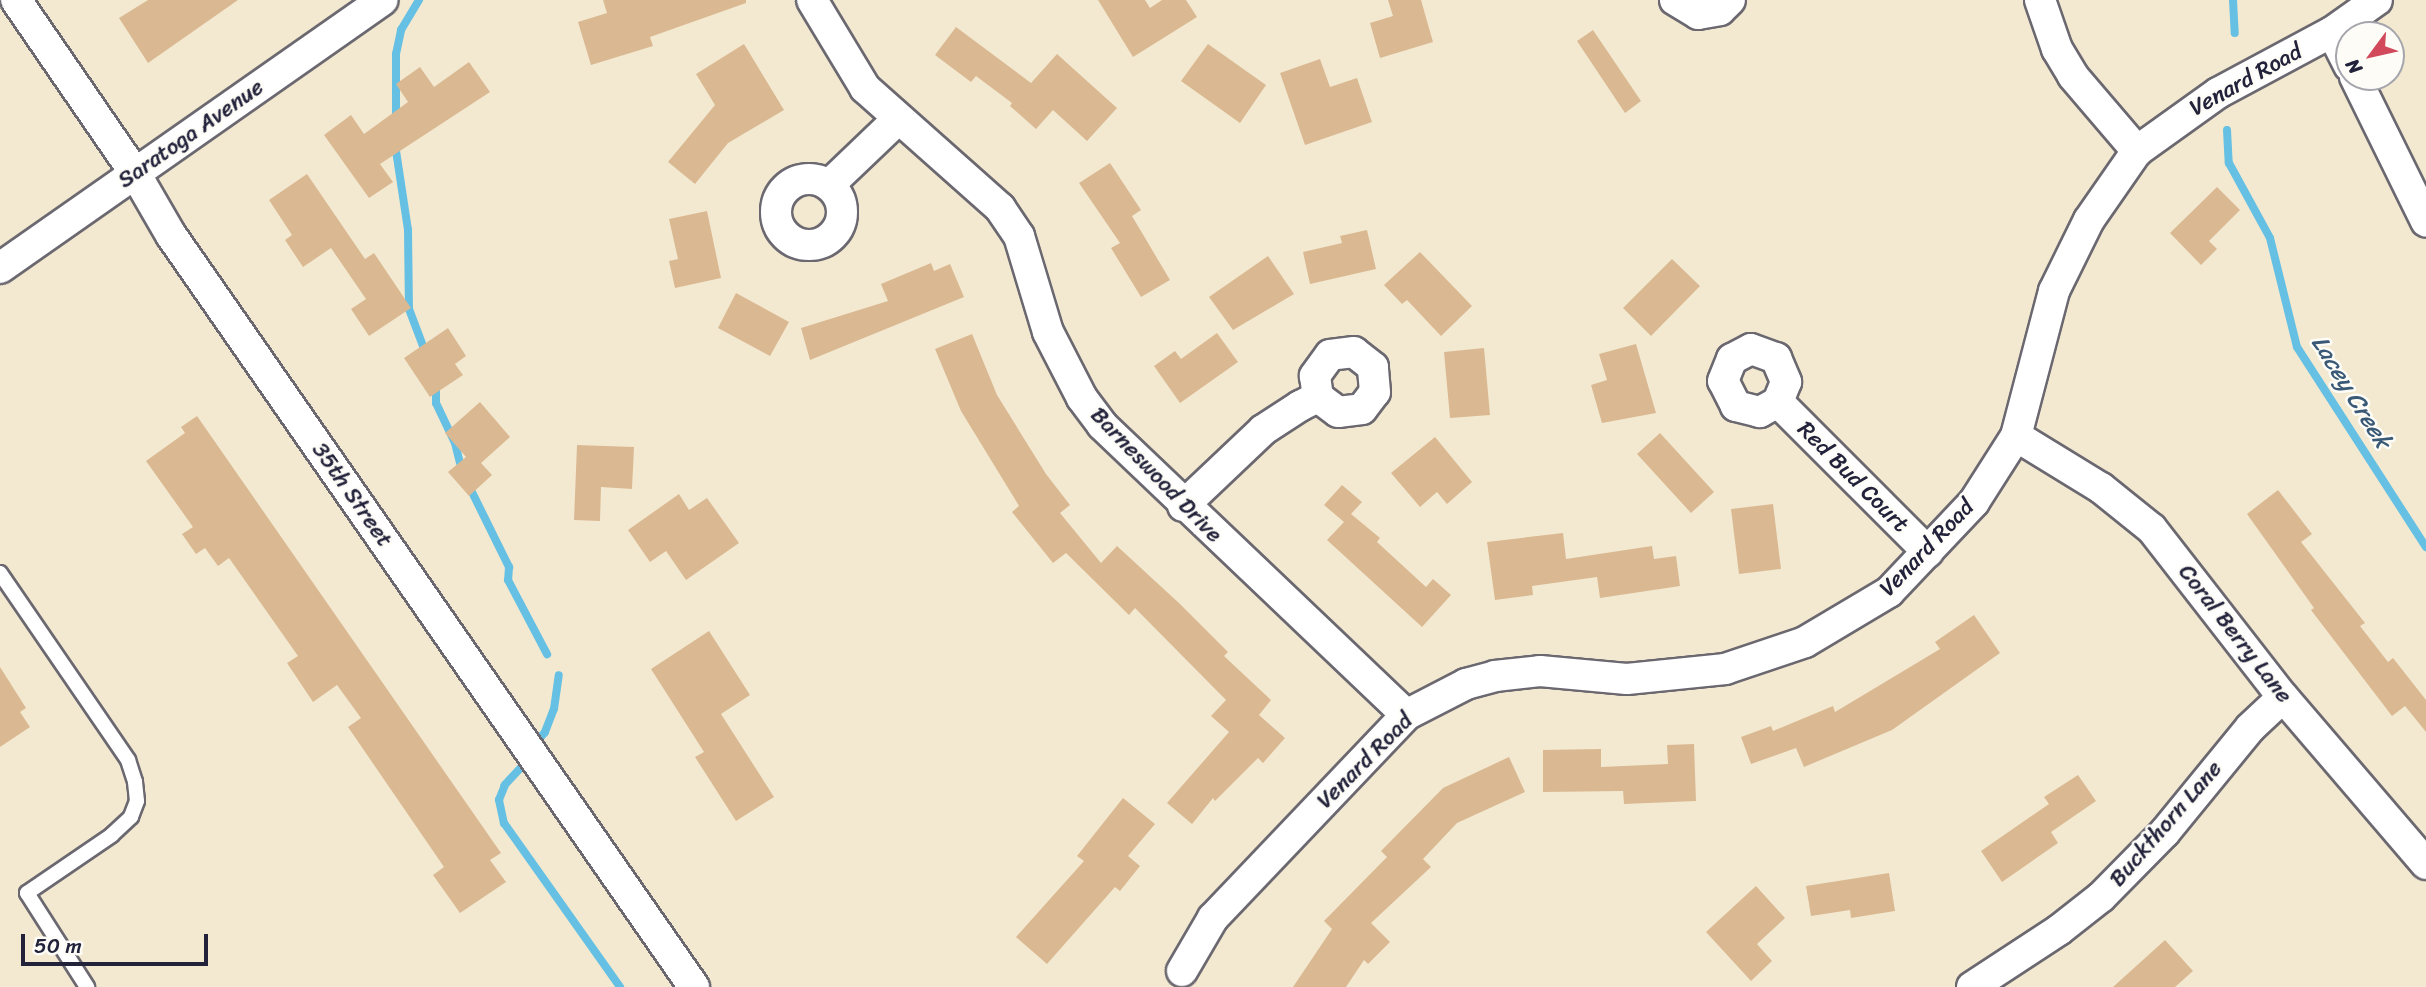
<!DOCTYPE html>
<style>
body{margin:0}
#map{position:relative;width:2426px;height:987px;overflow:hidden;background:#f3e9d1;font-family:Sriracha,sans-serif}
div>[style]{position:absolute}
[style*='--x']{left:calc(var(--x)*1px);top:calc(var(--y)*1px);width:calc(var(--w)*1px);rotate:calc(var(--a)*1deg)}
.stream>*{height:8px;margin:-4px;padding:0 4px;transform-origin:4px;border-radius:4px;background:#65c0e3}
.building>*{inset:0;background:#dab992}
.roads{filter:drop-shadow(2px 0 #6b6870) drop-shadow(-2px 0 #6b6870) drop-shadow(0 2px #6b6870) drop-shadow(0 -2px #6b6870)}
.service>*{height:14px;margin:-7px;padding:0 7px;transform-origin:7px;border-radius:7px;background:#fff}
.minor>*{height:30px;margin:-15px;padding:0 15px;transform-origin:15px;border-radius:15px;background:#fff}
.minor>.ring{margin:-15px;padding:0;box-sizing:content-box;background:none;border:30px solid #fff;border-radius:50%}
span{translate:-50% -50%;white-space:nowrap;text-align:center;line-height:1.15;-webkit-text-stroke:5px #fdfcf7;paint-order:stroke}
.street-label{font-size:23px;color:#22223b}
.water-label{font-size:24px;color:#395976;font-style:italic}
.north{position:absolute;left:2335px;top:21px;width:70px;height:70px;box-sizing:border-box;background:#fdfcf7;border:2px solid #a5a5ac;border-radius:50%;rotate:237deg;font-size:19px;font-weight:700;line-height:28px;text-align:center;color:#22223b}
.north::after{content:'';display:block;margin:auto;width:24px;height:32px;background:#d1495b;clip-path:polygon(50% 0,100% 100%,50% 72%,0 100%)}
.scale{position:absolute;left:21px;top:934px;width:187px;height:32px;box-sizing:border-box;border:4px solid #22223b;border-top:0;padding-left:9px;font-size:21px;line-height:24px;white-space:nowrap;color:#22223b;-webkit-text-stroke:5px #fdfcf7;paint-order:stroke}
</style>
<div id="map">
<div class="stream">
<div style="--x:2233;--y:0;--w:33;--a:87"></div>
<div style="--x:396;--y:121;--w:67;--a:-90"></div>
<div style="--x:396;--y:54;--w:25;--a:-78"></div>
<div style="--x:401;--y:30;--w:35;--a:-59"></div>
<div style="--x:2227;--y:130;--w:33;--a:87"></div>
<div style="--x:2229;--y:163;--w:85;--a:61.3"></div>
<div style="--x:2270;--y:238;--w:112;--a:76.1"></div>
<div style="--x:2297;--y:347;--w:238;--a:57.2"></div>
<div style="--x:395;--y:144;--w:87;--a:81.4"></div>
<div style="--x:408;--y:230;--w:79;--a:89.3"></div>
<div style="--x:409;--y:309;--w:48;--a:69.3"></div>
<div style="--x:436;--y:382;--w:21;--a:90"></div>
<div style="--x:436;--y:403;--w:44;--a:64.6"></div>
<div style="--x:455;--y:443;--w:30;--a:76"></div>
<div style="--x:468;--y:484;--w:93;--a:63.7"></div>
<div style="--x:509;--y:567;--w:13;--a:94"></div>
<div style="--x:508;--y:580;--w:84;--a:62.2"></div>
<div style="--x:533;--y:746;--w:18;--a:-49"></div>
<div style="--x:545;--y:732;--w:25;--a:-69"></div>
<div style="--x:554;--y:709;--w:34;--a:-82"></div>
<div style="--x:527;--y:761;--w:33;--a:133"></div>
<div style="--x:505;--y:785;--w:16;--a:112"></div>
<div style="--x:499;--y:800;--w:24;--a:78"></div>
<div style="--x:504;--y:823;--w:201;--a:54.7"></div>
</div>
<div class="building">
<div style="clip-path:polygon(148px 0,238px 0,148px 63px,119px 18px)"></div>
<div style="clip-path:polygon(603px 0,746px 0,746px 3px,650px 37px,653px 46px,591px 65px,578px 22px,607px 13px)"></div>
<div style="clip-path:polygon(1098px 0,1145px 0,1150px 8px,1162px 0,1186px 0,1197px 17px,1133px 57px)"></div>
<div style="clip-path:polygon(1388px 0,1421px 0,1433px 42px,1380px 58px,1370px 23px,1393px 16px)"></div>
<div style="clip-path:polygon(956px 27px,1031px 83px,1057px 54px,1117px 108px,1087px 141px,1053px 110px,1036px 129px,1010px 106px,1012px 103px,976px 76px,971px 82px,935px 55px)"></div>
<div style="clip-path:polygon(1593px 30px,1641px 101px,1625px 113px,1577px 41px)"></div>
<div style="clip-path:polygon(744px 44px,784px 110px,728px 143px,695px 184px,668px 162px,715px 105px,696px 74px)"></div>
<div style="clip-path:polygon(1208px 44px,1266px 85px,1240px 123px,1181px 81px)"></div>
<div style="clip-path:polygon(1320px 59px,1330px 87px,1357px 78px,1372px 122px,1305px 145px,1280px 73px)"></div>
<div style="clip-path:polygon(469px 62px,490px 92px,380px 164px,393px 182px,369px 198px,324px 135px,351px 115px,364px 134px,408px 102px,396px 84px,420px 67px,434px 87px)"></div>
<div style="clip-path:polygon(1110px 163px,1141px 210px,1132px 216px,1170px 280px,1141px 297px,1111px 248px,1120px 243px,1079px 183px)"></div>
<div style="clip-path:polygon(307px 174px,365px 259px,374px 253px,411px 308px,369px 336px,351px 309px,366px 299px,331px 248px,303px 267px,285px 240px,292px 235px,269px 200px)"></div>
<div style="clip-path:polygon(2217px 187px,2240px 210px,2209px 241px,2217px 249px,2201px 265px,2170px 233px)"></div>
<div style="clip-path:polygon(707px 211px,721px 278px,675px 288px,669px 261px,678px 259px,669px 219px)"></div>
<div style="clip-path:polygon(1367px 230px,1376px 269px,1310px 284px,1303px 252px,1342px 243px,1340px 236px)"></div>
<div style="clip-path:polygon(1420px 252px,1472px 306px,1441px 336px,1407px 300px,1402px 304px,1384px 285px)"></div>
<div style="clip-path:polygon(1268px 256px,1294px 294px,1233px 330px,1209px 297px)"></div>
<div style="clip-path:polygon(1672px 259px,1700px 286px,1651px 336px,1623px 308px)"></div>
<div style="clip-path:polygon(931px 263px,934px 271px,950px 264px,964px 297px,810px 360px,801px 328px,888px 301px,881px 284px)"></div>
<div style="clip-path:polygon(736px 293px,789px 322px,770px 356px,718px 328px)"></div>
<div style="clip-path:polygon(448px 328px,466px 356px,455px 364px,463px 375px,430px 397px,404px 358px)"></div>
<div style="clip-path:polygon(1217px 333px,1238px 362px,1180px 403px,1154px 366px,1175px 351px,1181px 359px)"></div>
<div style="clip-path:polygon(972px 334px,997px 395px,1046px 474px,1070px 505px,1060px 513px,1101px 563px,1117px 546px,1180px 604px,1228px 652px,1224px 656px,1271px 700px,1259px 715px,1285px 738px,1263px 763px,1258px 758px,1215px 801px,1213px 798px,1192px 824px,1167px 803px,1229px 732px,1211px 716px,1226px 700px,1135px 608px,1129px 615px,1066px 553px,1053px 563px,1012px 512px,1019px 506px,961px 411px,935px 349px)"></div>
<div style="clip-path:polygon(1636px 344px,1656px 413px,1602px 423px,1591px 385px,1607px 380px,1599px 354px)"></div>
<div style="clip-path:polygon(1484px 348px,1490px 415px,1450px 418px,1444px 352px)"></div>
<div style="clip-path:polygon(480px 402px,510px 437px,481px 463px,492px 475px,469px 496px,448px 472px,466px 457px,445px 433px)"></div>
<div style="clip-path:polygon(197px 416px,501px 853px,490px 860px,506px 882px,460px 913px,433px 875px,444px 867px,348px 727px,361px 718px,337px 685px,313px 702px,287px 663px,298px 656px,229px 558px,218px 566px,205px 548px,196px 554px,182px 534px,193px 527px,146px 461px,185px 433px,181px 427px)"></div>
<div style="clip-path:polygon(1660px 433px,1714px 492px,1691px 513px,1637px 454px)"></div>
<div style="clip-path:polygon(1435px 437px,1472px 482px,1447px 504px,1437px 492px,1420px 507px,1391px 473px)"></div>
<div style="clip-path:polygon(577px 445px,634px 447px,632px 489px,601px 487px,600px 521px,574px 520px)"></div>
<div style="clip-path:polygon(1342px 485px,1362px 502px,1351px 514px,1380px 538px,1377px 542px,1426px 587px,1433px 579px,1451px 595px,1422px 627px,1327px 540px,1344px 522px,1324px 505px)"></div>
<div style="clip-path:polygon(2278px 490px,2312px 534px,2301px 542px,2365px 623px,2360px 626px,2388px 662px,2393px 658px,2426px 700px,2426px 732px,2405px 706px,2392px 716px,2311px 610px,2314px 608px,2247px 514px)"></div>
<div style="clip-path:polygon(679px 494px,689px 510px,707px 498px,739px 543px,686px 580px,666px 551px,650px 562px,628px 530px)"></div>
<div style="clip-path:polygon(1773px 504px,1781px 569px,1739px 574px,1731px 509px)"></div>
<div style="clip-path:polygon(1563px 533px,1566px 559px,1652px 546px,1654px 559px,1676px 556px,1680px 586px,1600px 598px,1597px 577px,1532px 586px,1533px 595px,1495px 600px,1487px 542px)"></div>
<div style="clip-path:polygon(1974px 615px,2000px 653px,1892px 730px,1804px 767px,1796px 748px,1751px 764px,1741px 737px,1771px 726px,1773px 731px,1833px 706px,1835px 712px,1940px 649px,1935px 642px)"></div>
<div style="clip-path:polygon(709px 631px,750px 695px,721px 714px,774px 797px,736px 821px,695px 757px,704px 752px,651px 669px)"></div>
<div style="clip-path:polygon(0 667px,26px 708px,20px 712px,30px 727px,0 747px)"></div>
<div style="clip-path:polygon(1694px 744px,1696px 801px,1624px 804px,1623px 791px,1543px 792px,1543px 750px,1601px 749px,1601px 767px,1668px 764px,1667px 745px)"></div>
<div style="clip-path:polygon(1509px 757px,1525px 792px,1457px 823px,1423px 859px,1431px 867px,1371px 923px,1390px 942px,1368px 964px,1364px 960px,1346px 987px,1293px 987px,1332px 929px,1324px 921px,1387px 857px,1381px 851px,1443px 788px)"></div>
<div style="clip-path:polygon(2078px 775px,2096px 801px,2051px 832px,2058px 843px,2002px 882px,1981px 851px,2049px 804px,2044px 797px)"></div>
<div style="clip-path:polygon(1123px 798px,1155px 824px,1128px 856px,1140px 866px,1120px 891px,1115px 887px,1047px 964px,1016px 937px,1084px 861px,1077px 856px)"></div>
<div style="clip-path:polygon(1889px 873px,1895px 911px,1851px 918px,1850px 910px,1811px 916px,1806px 886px)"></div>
<div style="clip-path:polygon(1756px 886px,1785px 918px,1757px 944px,1772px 961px,1751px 981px,1706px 932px)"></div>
<div style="clip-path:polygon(2165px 940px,2193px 971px,2175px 987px,2113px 987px)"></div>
</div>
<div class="roads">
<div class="service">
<div style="--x:0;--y:573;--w:227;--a:55.6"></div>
<div style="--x:128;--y:760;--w:23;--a:72"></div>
<div style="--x:135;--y:782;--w:19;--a:84"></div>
<div style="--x:137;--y:801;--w:17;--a:111"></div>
<div style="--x:131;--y:817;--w:26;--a:137"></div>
<div style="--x:112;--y:835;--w:103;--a:145.7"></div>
<div style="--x:27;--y:893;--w:112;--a:57.4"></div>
</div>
<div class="minor">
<div style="--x:16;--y:0;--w:210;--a:55.5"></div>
<div style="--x:135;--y:173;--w:72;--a:59.9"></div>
<div style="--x:171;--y:235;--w:916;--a:55.18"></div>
<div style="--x:812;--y:0;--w:103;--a:58.9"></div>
<div style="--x:865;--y:88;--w:181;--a:41.6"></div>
<div style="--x:1000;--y:208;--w:34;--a:56"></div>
<div style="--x:1019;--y:236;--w:100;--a:73.2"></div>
<div style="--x:1048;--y:332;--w:74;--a:62.7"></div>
<div style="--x:1082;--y:398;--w:34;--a:53"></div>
<div style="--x:1102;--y:425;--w:420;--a:43.6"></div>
<div style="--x:1675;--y:0;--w:27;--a:31"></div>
<div style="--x:1698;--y:14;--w:22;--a:-10"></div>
<div style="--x:1720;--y:10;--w:14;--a:-45"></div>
<div style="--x:2040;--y:0;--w:52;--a:70.9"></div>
<div style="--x:2057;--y:49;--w:31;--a:59"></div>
<div style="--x:2073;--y:76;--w:99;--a:49.5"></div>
<div style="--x:2332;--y:32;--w:38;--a:63"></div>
<div style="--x:2355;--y:77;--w:161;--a:63.8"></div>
<div class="ring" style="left:776px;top:179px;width:36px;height:36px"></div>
<div style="--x:829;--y:185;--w:95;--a:-43.7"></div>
<div style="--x:0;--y:268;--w:467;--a:-35"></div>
<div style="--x:1778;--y:402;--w:21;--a:151"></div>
<div style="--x:1760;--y:412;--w:25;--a:-166"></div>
<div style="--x:1736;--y:406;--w:28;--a:-117"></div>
<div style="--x:1723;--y:381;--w:24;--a:-68"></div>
<div style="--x:1732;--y:359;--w:21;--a:-28"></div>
<div style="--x:1751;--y:349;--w:27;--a:20"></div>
<div style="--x:1776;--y:358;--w:26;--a:67"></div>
<div style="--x:1786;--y:382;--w:22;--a:112"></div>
<div style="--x:1778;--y:402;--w:212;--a:45"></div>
<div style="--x:2016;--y:436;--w:100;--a:31.5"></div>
<div style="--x:2101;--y:488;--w:65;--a:38.8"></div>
<div style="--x:2152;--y:529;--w:213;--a:52.1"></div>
<div style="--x:2283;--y:697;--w:220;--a:49.4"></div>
<div style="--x:1183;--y:506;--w:110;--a:-43.5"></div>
<div style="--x:1263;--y:430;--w:44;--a:-33"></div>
<div style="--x:1300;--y:406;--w:20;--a:-27"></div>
<div style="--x:1318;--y:397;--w:25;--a:37"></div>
<div style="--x:1338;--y:412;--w:24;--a:-7"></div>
<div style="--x:1362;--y:409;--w:21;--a:-53"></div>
<div style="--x:1375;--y:392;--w:25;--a:-95"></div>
<div style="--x:1373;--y:367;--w:24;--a:-142"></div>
<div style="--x:1354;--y:352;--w:24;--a:173"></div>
<div style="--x:1330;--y:355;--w:26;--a:126"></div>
<div style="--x:1315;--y:376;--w:21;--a:82"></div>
<div style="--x:1182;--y:971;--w:61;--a:-59.7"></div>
<div style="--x:1213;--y:918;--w:280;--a:-46.4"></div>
<div style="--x:1406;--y:715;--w:68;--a:-27.3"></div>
<div style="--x:1466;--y:684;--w:30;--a:-15"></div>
<div style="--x:1495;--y:676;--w:45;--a:-6.3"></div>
<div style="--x:1540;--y:671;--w:87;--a:5.3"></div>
<div style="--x:1627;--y:679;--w:99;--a:-5.8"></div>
<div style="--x:1725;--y:669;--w:84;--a:-18.6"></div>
<div style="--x:1805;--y:642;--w:98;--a:-30.8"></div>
<div style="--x:1889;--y:592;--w:124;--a:-46.6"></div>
<div style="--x:1974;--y:502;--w:78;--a:-57.5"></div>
<div style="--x:2016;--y:436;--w:150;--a:-75.3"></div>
<div style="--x:2054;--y:291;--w:79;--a:-63.8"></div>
<div style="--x:2089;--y:220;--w:84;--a:-55.2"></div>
<div style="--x:2137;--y:151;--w:100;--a:-35.6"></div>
<div style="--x:2218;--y:93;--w:129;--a:-28.2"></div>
<div style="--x:2332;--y:32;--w:55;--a:-35.4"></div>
<div style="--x:1972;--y:987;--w:104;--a:-33.2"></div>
<div style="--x:2059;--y:930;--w:53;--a:-38.2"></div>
<div style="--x:2101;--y:897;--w:91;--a:-45.4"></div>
<div style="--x:2165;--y:832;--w:134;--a:-50.7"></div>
<div style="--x:2250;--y:728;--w:45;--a:-43.2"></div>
</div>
</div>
<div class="street-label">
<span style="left:2246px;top:80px;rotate:-29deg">Venard Road</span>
<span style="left:191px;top:134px;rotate:-35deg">Saratoga Avenue</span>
<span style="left:1156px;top:475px;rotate:46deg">Barneswood Drive</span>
<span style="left:1853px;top:477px;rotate:45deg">Red Bud Court</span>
<span style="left:352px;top:495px;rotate:55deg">35th Street</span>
<span style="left:1927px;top:548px;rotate:-46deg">Venard Road</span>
<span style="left:2235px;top:634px;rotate:52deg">Coral Berry Lane</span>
<span style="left:1365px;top:761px;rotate:-45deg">Venard Road</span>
<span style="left:2166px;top:824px;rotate:-49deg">Buckthorn Lane</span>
</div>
<div class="water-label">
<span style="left:2351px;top:392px;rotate:58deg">Lacey Creek</span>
</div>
<div class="north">N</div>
<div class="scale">50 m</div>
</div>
